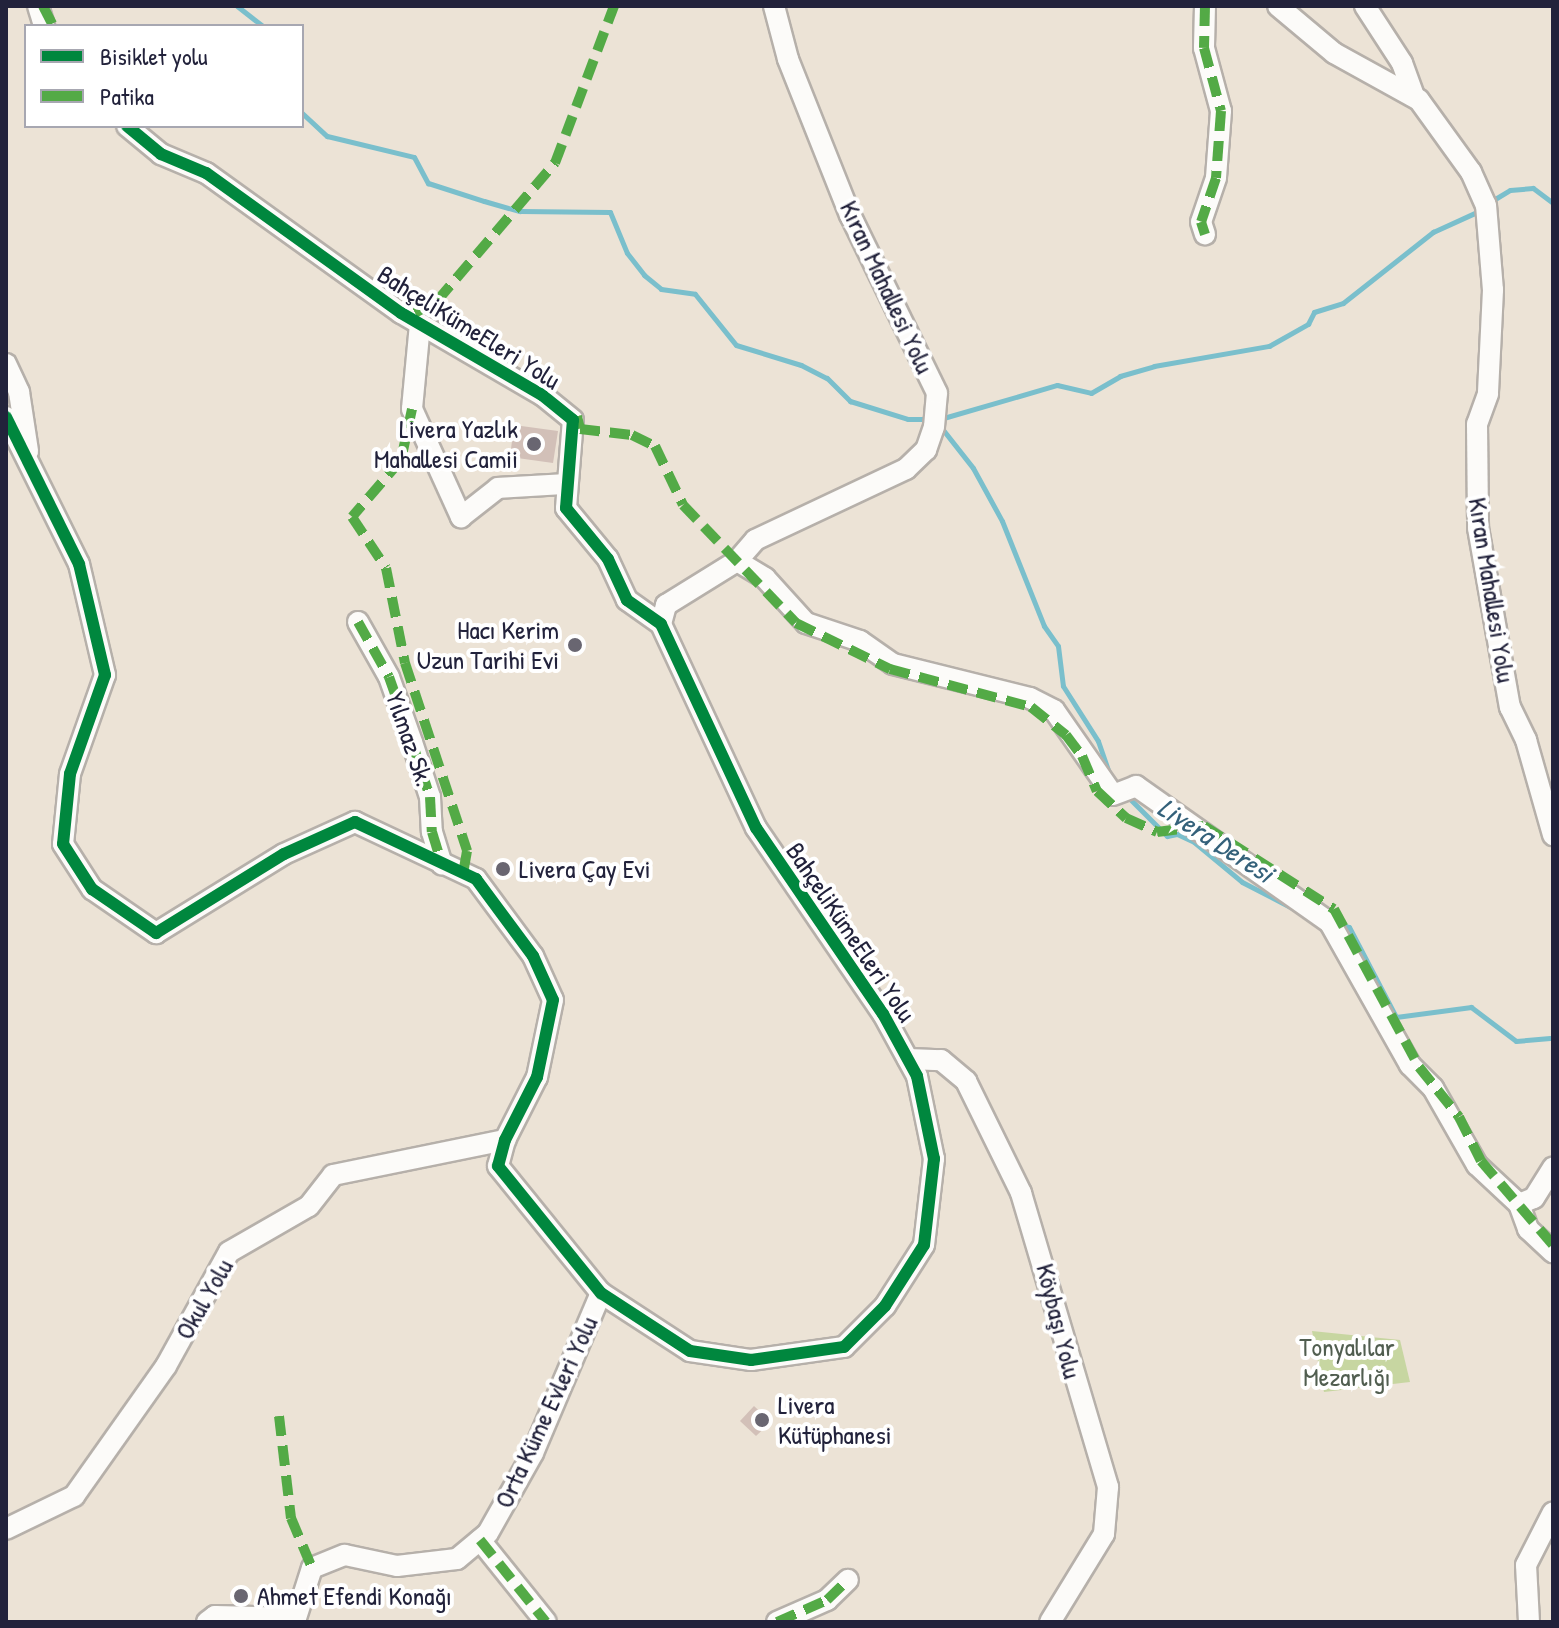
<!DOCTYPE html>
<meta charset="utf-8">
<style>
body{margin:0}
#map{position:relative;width:1559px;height:1628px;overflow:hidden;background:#ece3d6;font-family:"Patrick Hand",sans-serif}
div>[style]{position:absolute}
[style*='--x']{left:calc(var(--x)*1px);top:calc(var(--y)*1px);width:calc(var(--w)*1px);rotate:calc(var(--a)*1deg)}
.green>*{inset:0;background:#c7d6a1}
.stream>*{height:5px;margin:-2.5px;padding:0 2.5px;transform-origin:2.5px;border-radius:2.5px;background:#7abfcc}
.building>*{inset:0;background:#d2c0b8}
.roads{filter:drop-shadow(2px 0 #b6b0aa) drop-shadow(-2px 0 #b6b0aa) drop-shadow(0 2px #b6b0aa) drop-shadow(0 -2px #b6b0aa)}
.street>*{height:20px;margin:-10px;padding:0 10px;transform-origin:10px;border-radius:10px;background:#fcfbf9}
.quiet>*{height:10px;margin-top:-5px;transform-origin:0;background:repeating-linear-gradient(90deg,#53aa46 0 20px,transparent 0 30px)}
.cycleway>*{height:12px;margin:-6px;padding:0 6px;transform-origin:6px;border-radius:6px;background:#00873e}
.dots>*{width:22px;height:22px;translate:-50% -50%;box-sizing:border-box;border:4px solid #fff;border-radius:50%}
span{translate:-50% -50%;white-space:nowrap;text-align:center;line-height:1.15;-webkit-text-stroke:8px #fff;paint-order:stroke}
.street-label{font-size:26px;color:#22223b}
.poi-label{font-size:26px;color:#22223b}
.right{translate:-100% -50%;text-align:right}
.left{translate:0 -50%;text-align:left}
.park-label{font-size:26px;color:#515e50}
.water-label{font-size:28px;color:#34617a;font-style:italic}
.frame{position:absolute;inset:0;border:8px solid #22223b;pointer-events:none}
.legend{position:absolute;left:24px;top:24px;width:280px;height:104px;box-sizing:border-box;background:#fff;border:2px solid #a7a7b1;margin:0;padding:10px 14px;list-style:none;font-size:24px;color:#22223b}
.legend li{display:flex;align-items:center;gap:16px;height:40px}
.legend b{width:40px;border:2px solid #a7a7b1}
</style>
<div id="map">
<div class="green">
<div style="clip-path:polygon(1312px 1331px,1400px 1340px,1410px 1382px,1324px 1392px)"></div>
</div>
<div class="stream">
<div style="--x:237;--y:6;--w:33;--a:38"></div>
<div style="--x:302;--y:113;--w:34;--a:43"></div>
<div style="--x:327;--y:136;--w:89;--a:13.6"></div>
<div style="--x:414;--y:157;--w:30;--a:62"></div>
<div style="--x:428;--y:183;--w:59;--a:17.8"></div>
<div style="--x:484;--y:201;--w:37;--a:16"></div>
<div style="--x:520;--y:211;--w:90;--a:0.6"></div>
<div style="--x:610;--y:212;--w:44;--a:67.5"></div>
<div style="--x:627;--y:253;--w:28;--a:52"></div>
<div style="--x:644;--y:275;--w:22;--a:39"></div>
<div style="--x:661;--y:289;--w:34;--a:8"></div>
<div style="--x:695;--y:294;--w:65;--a:51.2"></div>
<div style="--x:736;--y:345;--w:68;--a:17.1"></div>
<div style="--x:801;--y:365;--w:29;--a:27"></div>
<div style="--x:827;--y:378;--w:33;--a:45"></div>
<div style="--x:850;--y:401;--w:61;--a:17.2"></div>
<div style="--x:908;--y:419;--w:22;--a:0"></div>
<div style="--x:1490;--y:202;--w:23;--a:-31"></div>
<div style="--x:1510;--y:190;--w:23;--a:-5"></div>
<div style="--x:1533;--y:188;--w:25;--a:37"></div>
<div style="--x:940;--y:419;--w:122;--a:-16.2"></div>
<div style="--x:1057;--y:385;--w:35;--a:13"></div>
<div style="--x:1091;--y:393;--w:34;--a:-30"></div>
<div style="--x:1120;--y:376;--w:35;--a:-16"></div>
<div style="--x:1154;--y:366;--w:117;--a:-9.9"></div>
<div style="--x:1269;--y:346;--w:45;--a:-29.4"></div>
<div style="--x:1308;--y:324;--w:13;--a:-63"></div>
<div style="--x:1314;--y:312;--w:30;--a:-17"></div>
<div style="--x:1343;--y:303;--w:115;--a:-38.3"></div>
<div style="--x:1433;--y:232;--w:51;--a:-24.5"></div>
<div style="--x:940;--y:426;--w:53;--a:51.8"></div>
<div style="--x:973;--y:468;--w:60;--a:61.3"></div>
<div style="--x:1002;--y:521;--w:113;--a:68.2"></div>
<div style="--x:1044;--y:626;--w:24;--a:55"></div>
<div style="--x:1058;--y:646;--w:40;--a:82.9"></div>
<div style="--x:1063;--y:686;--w:65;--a:57.5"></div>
<div style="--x:1098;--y:741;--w:39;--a:71"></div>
<div style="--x:1111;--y:778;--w:13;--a:39"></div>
<div style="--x:1126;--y:795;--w:58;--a:45"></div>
<div style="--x:1167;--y:836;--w:10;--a:-11"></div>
<div style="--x:1177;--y:834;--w:19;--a:25"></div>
<div style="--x:1194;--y:842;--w:62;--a:39.8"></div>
<div style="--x:1242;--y:882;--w:63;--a:27.4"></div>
<div style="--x:1338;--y:924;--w:11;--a:15"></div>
<div style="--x:1349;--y:927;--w:102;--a:62.4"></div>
<div style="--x:1396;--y:1017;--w:76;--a:-7.6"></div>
<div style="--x:1471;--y:1007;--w:56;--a:37.1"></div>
<div style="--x:1516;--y:1041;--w:37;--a:-5"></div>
</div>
<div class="building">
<div style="clip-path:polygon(514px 425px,558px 431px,553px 463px,510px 457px)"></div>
<div style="clip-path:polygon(754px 1406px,771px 1422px,756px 1436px,740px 1421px)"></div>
</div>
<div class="roads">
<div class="street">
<div style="--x:38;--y:6;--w:21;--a:73"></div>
<div style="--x:1205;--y:6;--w:42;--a:91.4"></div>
<div style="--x:1204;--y:48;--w:65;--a:74.9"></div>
<div style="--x:1221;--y:111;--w:67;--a:94.3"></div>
<div style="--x:1216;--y:178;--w:46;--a:108.8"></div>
<div style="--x:1201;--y:222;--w:13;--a:72"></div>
<div style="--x:1278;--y:6;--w:73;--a:40"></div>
<div style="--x:1334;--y:53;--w:97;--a:28.9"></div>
<div style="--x:1419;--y:100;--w:89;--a:54.2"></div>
<div style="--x:1471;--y:172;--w:36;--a:66"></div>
<div style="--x:1486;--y:205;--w:85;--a:85.3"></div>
<div style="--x:1493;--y:290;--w:104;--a:92.8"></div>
<div style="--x:1488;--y:394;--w:32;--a:110"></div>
<div style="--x:1477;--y:424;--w:104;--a:89.4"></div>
<div style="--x:1478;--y:528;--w:182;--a:79.9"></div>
<div style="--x:1510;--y:707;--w:37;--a:64"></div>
<div style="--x:1526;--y:740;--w:99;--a:74.1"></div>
<div style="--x:1365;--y:6;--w:68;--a:57"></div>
<div style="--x:1402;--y:63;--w:35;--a:70"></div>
<div style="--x:420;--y:324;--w:85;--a:95.4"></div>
<div style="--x:412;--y:409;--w:119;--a:65.6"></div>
<div style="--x:461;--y:517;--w:47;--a:-38.1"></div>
<div style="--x:498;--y:488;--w:68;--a:-3.4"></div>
<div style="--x:6;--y:364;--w:31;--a:65"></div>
<div style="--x:19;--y:392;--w:60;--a:81.3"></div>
<div style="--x:6;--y:417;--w:164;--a:63.6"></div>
<div style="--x:79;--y:564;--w:114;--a:76.8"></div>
<div style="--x:105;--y:675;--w:105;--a:109.5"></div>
<div style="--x:70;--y:774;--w:70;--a:95.7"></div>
<div style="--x:63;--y:844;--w:54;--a:57.2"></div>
<div style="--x:92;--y:889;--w:78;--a:34.5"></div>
<div style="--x:156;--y:933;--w:150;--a:-31.7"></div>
<div style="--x:284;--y:854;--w:78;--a:-24.3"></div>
<div style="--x:355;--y:822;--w:134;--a:25.2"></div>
<div style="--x:476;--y:879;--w:96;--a:53.5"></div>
<div style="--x:533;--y:956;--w:48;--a:65.6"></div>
<div style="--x:553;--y:1000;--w:79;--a:101.7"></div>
<div style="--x:537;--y:1077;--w:71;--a:116.9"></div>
<div style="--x:505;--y:1140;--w:27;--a:105"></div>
<div style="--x:498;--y:1166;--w:164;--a:51"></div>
<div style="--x:601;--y:1293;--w:106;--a:33.1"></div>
<div style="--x:690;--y:1351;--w:62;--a:8.4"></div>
<div style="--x:751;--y:1360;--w:94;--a:-8"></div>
<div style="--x:844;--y:1347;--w:58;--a:-45"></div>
<div style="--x:885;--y:1306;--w:72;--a:-57.4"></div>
<div style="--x:924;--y:1245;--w:87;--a:-83.4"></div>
<div style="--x:934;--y:1159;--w:85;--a:-101.6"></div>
<div style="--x:917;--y:1076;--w:71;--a:-118.7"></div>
<div style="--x:883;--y:1014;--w:225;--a:-124.3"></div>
<div style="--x:756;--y:828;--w:225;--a:-115"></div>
<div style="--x:661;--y:624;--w:42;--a:-144.8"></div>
<div style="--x:627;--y:600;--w:45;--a:-114.9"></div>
<div style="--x:608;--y:559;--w:66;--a:-129.5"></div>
<div style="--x:566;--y:508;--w:88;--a:-85.5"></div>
<div style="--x:573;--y:420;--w:40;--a:-141"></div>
<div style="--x:542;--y:395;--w:163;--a:-149.8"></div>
<div style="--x:401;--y:313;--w:240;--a:-144.3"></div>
<div style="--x:206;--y:173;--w:49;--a:-157.1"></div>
<div style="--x:161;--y:154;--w:44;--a:-140.5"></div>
<div style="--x:737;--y:561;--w:33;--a:31"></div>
<div style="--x:765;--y:578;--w:61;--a:47.7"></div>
<div style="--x:806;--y:623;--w:57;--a:18.4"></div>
<div style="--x:860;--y:641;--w:40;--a:34.9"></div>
<div style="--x:893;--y:664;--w:141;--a:13.9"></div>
<div style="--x:1030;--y:698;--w:27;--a:27"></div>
<div style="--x:1054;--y:710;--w:103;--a:55.2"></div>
<div style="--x:1113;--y:795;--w:25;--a:-21"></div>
<div style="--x:1136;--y:786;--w:237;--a:35.2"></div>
<div style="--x:1330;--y:923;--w:163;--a:60.6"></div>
<div style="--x:1410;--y:1065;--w:33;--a:45"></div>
<div style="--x:1433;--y:1088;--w:89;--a:60.3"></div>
<div style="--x:1477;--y:1165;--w:57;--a:42.9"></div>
<div style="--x:1519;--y:1204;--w:16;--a:-22"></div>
<div style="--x:1534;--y:1198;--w:36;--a:-58"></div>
<div style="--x:358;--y:622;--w:63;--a:60.6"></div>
<div style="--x:389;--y:677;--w:69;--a:70.5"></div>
<div style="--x:412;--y:742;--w:58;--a:71.9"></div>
<div style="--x:430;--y:797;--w:35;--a:87"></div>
<div style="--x:432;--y:832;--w:34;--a:73"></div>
<div style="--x:661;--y:624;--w:20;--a:-75"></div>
<div style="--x:666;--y:605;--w:84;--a:-31.8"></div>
<div style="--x:737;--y:561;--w:28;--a:-49"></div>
<div style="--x:755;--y:540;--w:167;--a:-25.2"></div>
<div style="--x:906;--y:469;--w:28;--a:-44"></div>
<div style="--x:926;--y:450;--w:24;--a:-71"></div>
<div style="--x:934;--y:427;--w:34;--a:-85"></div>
<div style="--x:937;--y:393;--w:198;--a:-116"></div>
<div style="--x:850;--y:215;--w:168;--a:-111.7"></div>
<div style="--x:788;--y:59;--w:55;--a:-104.8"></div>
<div style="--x:908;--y:1059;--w:33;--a:2"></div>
<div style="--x:941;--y:1060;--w:33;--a:40"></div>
<div style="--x:966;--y:1081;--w:125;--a:63.8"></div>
<div style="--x:1021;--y:1193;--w:307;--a:73.5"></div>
<div style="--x:1108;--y:1487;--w:47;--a:94.9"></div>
<div style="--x:1104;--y:1534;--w:103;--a:121.5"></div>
<div style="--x:1519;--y:1204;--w:27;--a:70"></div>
<div style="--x:1528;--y:1229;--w:34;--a:43"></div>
<div style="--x:6;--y:1529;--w:76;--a:-25.9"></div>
<div style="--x:74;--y:1496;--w:159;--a:-54.7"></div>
<div style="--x:166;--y:1366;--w:130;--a:-61.1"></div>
<div style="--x:229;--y:1252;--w:92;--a:-29.9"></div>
<div style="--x:309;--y:1206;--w:39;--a:-52"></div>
<div style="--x:333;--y:1175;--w:176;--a:-11.5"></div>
<div style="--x:480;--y:1540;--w:105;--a:51.2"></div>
<div style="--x:207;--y:1622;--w:10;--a:-37"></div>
<div style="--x:215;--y:1616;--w:81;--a:1.4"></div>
<div style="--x:296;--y:1618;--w:52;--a:-72.3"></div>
<div style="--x:312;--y:1568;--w:35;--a:-22"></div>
<div style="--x:345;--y:1555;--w:53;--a:11.9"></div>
<div style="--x:397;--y:1566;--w:60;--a:-6.7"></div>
<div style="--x:457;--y:1559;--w:40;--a:-40"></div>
<div style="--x:488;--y:1533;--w:92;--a:-60.6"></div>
<div style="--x:533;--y:1453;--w:174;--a:-67"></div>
<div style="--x:777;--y:1622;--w:55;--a:-23.7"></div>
<div style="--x:827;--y:1600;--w:29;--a:-44"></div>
<div style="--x:1529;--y:1622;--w:57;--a:-93"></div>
<div style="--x:1526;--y:1565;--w:59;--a:-63"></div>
</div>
</div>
<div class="quiet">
<div style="--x:43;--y:6;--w:22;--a:63"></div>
<div style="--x:1205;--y:6;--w:42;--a:91.4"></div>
<div style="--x:1204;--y:48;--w:65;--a:74.9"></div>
<div style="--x:1221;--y:111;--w:67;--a:94.3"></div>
<div style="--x:1216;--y:178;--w:46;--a:108.8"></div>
<div style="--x:1201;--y:222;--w:13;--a:72"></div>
<div style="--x:415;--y:313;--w:25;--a:-29"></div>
<div style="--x:437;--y:301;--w:182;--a:-49.5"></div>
<div style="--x:555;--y:163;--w:168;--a:-69.4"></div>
<div style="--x:412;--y:409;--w:52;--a:102.2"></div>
<div style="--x:401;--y:460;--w:75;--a:130.7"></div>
<div style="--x:352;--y:517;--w:61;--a:56.3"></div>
<div style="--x:386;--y:568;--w:97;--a:78.7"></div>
<div style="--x:405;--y:663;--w:198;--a:71.7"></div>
<div style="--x:467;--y:851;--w:23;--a:100"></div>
<div style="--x:577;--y:416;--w:13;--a:77"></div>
<div style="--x:580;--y:429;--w:52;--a:6.6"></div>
<div style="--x:632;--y:435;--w:25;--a:26"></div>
<div style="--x:655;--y:446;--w:65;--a:64.6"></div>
<div style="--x:683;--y:505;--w:163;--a:46.2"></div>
<div style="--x:796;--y:623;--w:105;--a:26.1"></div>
<div style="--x:890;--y:669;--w:146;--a:15.1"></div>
<div style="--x:1031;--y:707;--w:45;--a:38.7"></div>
<div style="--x:1066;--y:735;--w:26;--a:53"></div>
<div style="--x:1082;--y:756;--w:38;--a:67"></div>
<div style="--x:1097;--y:791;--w:40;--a:43"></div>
<div style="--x:1126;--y:818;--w:34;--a:24"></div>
<div style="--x:1157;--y:832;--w:47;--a:-7.3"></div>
<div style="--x:1204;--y:826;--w:154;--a:32.6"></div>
<div style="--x:1334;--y:909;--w:179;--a:61.7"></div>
<div style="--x:1419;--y:1067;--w:64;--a:51.3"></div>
<div style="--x:1459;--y:1117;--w:49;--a:63.4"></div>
<div style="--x:1481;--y:1161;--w:111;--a:49.4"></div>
<div style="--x:358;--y:622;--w:63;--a:60.6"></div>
<div style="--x:389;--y:677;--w:69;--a:70.5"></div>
<div style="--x:412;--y:742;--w:58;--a:71.9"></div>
<div style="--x:430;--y:797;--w:35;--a:87"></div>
<div style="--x:432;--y:832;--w:34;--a:73"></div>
<div style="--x:279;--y:1416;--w:103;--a:83.3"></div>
<div style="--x:291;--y:1518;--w:54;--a:67.2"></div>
<div style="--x:480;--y:1540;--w:105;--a:51.2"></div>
<div style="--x:777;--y:1622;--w:55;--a:-23.7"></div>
<div style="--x:827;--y:1600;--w:29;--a:-44"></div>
</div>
<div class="cycleway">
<div style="--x:6;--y:417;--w:164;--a:63.6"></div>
<div style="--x:79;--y:564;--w:114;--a:76.8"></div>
<div style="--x:105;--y:675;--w:105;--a:109.5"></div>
<div style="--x:70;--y:774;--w:70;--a:95.7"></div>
<div style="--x:63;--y:844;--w:54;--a:57.2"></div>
<div style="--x:92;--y:889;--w:78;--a:34.5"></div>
<div style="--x:156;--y:933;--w:150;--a:-31.7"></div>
<div style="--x:284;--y:854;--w:78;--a:-24.3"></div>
<div style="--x:355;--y:822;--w:134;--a:25.2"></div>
<div style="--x:476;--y:879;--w:96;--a:53.5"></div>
<div style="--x:533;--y:956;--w:48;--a:65.6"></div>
<div style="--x:553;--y:1000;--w:79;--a:101.7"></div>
<div style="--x:537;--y:1077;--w:71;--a:116.9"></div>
<div style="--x:505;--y:1140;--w:27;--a:105"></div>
<div style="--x:498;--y:1166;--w:164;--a:51"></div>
<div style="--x:601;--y:1293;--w:106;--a:33.1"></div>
<div style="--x:690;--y:1351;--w:62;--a:8.4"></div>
<div style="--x:751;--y:1360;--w:94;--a:-8"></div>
<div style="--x:844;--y:1347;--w:58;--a:-45"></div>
<div style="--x:885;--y:1306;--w:72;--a:-57.4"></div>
<div style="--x:924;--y:1245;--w:87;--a:-83.4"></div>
<div style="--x:934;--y:1159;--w:85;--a:-101.6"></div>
<div style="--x:917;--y:1076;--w:71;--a:-118.7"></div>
<div style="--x:883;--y:1014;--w:225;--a:-124.3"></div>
<div style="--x:756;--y:828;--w:225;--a:-115"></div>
<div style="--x:661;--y:624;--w:42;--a:-144.8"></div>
<div style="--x:627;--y:600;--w:45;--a:-114.9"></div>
<div style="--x:608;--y:559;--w:66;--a:-129.5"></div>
<div style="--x:566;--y:508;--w:88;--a:-85.5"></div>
<div style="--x:573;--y:420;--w:40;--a:-141"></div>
<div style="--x:542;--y:395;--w:163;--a:-149.8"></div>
<div style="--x:401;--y:313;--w:240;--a:-144.3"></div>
<div style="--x:206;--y:173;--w:49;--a:-157.1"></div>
<div style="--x:161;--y:154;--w:44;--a:-140.5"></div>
</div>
<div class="dots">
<div style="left:534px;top:444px;background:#696671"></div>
<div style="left:575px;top:645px;background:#696671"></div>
<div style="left:503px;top:869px;background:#696671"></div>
<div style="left:762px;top:1420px;background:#696671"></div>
<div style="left:241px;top:1596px;background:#696671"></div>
</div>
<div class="street-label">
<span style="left:887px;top:287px;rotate:65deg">Kıran Mahallesi Yolu</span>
<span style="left:469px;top:327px;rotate:32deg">BahçeliKümeEleri Yolu</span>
<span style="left:1492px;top:590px;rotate:81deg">Kıran Mahallesi Yolu</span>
<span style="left:410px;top:739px;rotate:71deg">Yılmaz Sk.</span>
<span style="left:851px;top:932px;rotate:56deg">BahçeliKümeEleri Yolu</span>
<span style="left:204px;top:1299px;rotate:-60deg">Okul Yolu</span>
<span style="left:1059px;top:1321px;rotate:76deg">Köybaşı Yolu</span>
<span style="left:546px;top:1412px;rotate:-65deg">Orta Küme Evleri Yolu</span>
</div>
<div class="poi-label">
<span class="right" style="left:518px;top:444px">Livera Yazlık<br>Mahallesi Camii</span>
<span class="right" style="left:559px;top:645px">Hacı Kerim<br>Uzun Tarihi Evi</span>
<span class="left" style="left:519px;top:869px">Livera Çay Evi</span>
<span class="left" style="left:778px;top:1420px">Livera<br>Kütüphanesi</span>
<span class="left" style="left:257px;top:1596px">Ahmet Efendi Konağı</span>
</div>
<div class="park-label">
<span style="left:1347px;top:1362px">Tonyalılar<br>Mezarlığı</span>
</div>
<div class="water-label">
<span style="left:1216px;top:840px;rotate:33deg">Livera Deresi</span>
</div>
<div class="frame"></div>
<ul class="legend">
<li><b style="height:10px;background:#00873e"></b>Bisiklet yolu</li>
<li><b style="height:10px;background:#53aa46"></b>Patika</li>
</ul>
</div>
